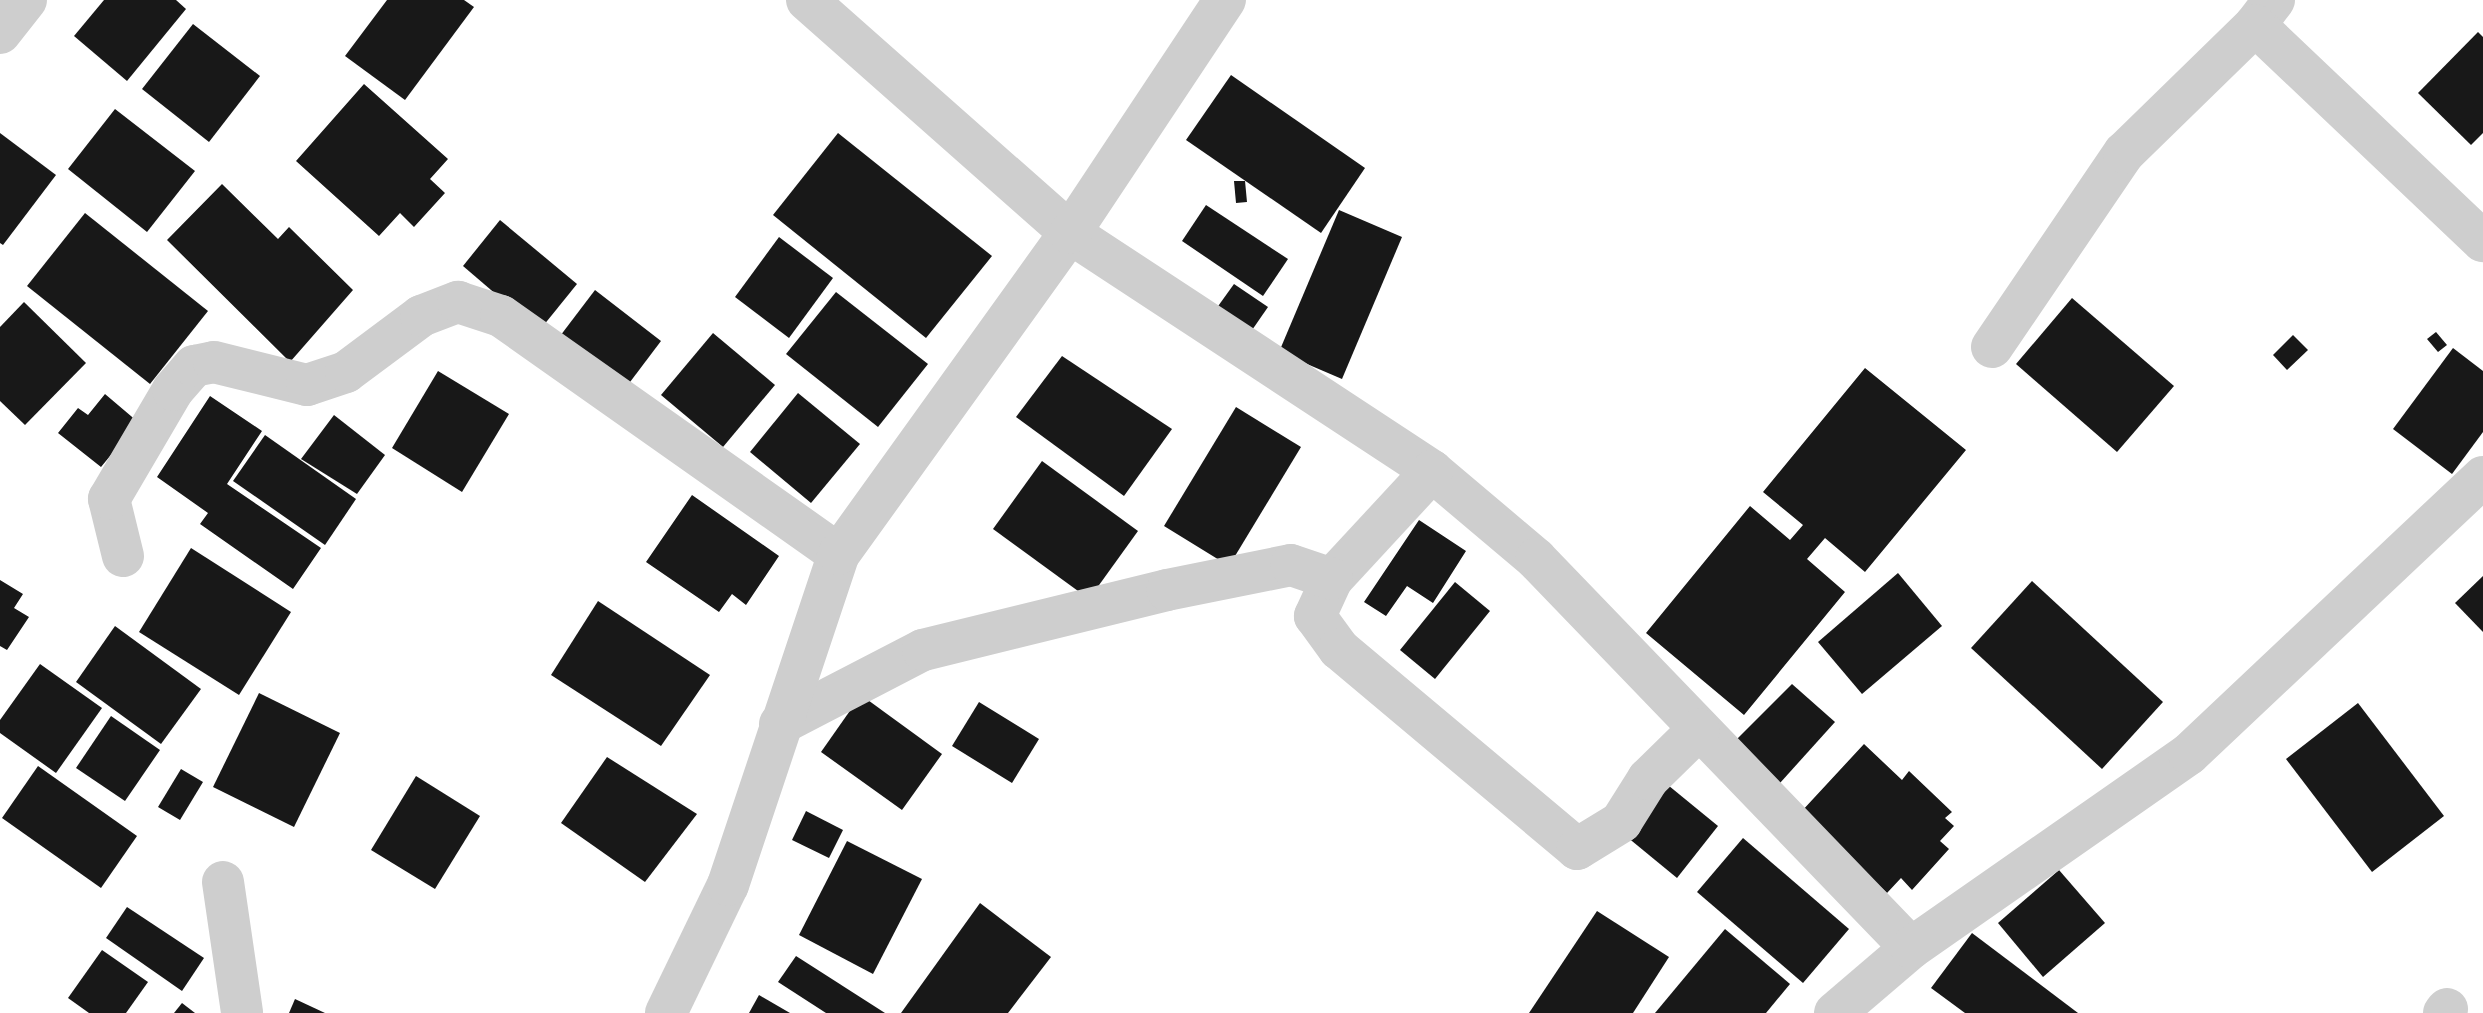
<!DOCTYPE html>
<style>
body{margin:0}
#map{position:relative;width:2483px;height:1013px;overflow:hidden;background:#fff;font-family:Signika,sans-serif}
div>[style]{position:absolute}
[style*='--x']{left:calc(var(--x)*1px);top:calc(var(--y)*1px);width:calc(var(--w)*1px);rotate:calc(var(--a)*1deg)}
.building>*{inset:0;background:#181818}
.street>*{height:42px;margin:-21px;padding:0 21px;transform-origin:21px;border-radius:21px;background:#cecece}
span{translate:-50% -50%;white-space:nowrap;text-align:center;line-height:1.15;-webkit-text-stroke:8px #fff;paint-order:stroke}
</style>
<div id="map">
<div class="building">
<div style="clip-path:polygon(104px 0,176px 0,186px 9px,127px 81px,74px 36px)"></div>
<div style="clip-path:polygon(387px 0,464px 0,474px 7px,405px 100px,345px 56px)"></div>
<div style="clip-path:polygon(193px 24px,260px 76px,209px 142px,142px 89px)"></div>
<div style="clip-path:polygon(2478px 32px,2483px 37px,2483px 133px,2471px 145px,2418px 93px)"></div>
<div style="clip-path:polygon(1231px 75px,1365px 168px,1321px 233px,1186px 140px)"></div>
<div style="clip-path:polygon(364px 84px,448px 159px,430px 179px,445px 193px,414px 227px,400px 213px,379px 236px,296px 161px)"></div>
<div style="clip-path:polygon(115px 109px,195px 171px,147px 232px,68px 169px)"></div>
<div style="clip-path:polygon(0 133px,56px 175px,3px 245px,0 243px)"></div>
<div style="clip-path:polygon(838px 133px,992px 256px,926px 338px,773px 215px)"></div>
<div style="clip-path:polygon(1234px 181px,1245px 181px,1247px 202px,1236px 203px)"></div>
<div style="clip-path:polygon(222px 184px,278px 239px,289px 227px,353px 290px,290px 362px,167px 240px)"></div>
<div style="clip-path:polygon(1206px 205px,1288px 259px,1263px 296px,1182px 241px)"></div>
<div style="clip-path:polygon(1339px 210px,1402px 237px,1342px 379px,1279px 352px)"></div>
<div style="clip-path:polygon(85px 213px,208px 311px,150px 384px,27px 286px)"></div>
<div style="clip-path:polygon(500px 220px,577px 284px,539px 331px,463px 266px)"></div>
<div style="clip-path:polygon(779px 237px,833px 278px,789px 338px,735px 297px)"></div>
<div style="clip-path:polygon(1234px 284px,1268px 307px,1250px 333px,1216px 309px)"></div>
<div style="clip-path:polygon(595px 290px,661px 341px,621px 394px,554px 344px)"></div>
<div style="clip-path:polygon(836px 292px,928px 364px,878px 427px,786px 354px)"></div>
<div style="clip-path:polygon(2072px 298px,2174px 386px,2117px 452px,2016px 364px)"></div>
<div style="clip-path:polygon(24px 302px,86px 363px,25px 425px,0 401px,0 327px)"></div>
<div style="clip-path:polygon(2436px 332px,2447px 345px,2438px 352px,2427px 339px)"></div>
<div style="clip-path:polygon(713px 333px,775px 385px,723px 447px,661px 395px)"></div>
<div style="clip-path:polygon(2293px 335px,2308px 350px,2287px 370px,2273px 355px)"></div>
<div style="clip-path:polygon(2453px 348px,2483px 371px,2483px 432px,2452px 474px,2393px 429px)"></div>
<div style="clip-path:polygon(1062px 356px,1172px 429px,1124px 496px,1016px 417px)"></div>
<div style="clip-path:polygon(1865px 368px,1966px 450px,1865px 572px,1825px 538px,1807px 559px,1845px 592px,1744px 715px,1646px 633px,1750px 506px,1790px 540px,1803px 525px,1763px 492px)"></div>
<div style="clip-path:polygon(438px 371px,509px 414px,462px 492px,392px 448px)"></div>
<div style="clip-path:polygon(798px 393px,860px 444px,811px 503px,750px 452px)"></div>
<div style="clip-path:polygon(105px 394px,138px 422px,101px 467px,58px 433px,78px 408px,88px 415px)"></div>
<div style="clip-path:polygon(210px 396px,262px 431px,227px 484px,321px 548px,293px 589px,200px 524px,208px 513px,157px 477px)"></div>
<div style="clip-path:polygon(1236px 407px,1301px 447px,1229px 566px,1164px 526px)"></div>
<div style="clip-path:polygon(334px 415px,385px 455px,357px 494px,301px 459px)"></div>
<div style="clip-path:polygon(265px 435px,356px 499px,325px 545px,233px 481px)"></div>
<div style="clip-path:polygon(1042px 461px,1138px 531px,1089px 599px,993px 529px)"></div>
<div style="clip-path:polygon(692px 495px,779px 556px,746px 605px,732px 594px,719px 612px,646px 562px)"></div>
<div style="clip-path:polygon(1419px 520px,1466px 551px,1433px 603px,1407px 586px,1386px 616px,1364px 602px)"></div>
<div style="clip-path:polygon(191px 548px,291px 612px,239px 695px,139px 632px)"></div>
<div style="clip-path:polygon(1898px 573px,1942px 626px,1862px 694px,1818px 642px)"></div>
<div style="clip-path:polygon(2483px 576px,2483px 632px,2455px 603px)"></div>
<div style="clip-path:polygon(0 580px,23px 594px,14px 608px,29px 617px,7px 650px,0 646px)"></div>
<div style="clip-path:polygon(2032px 581px,2163px 702px,2102px 769px,1971px 648px)"></div>
<div style="clip-path:polygon(1455px 582px,1490px 611px,1435px 679px,1400px 650px)"></div>
<div style="clip-path:polygon(598px 601px,710px 675px,661px 746px,551px 675px)"></div>
<div style="clip-path:polygon(115px 626px,201px 689px,161px 744px,76px 682px)"></div>
<div style="clip-path:polygon(40px 664px,102px 708px,56px 773px,0 733px,0 720px)"></div>
<div style="clip-path:polygon(1792px 684px,1835px 722px,1780px 783px,1735px 741px)"></div>
<div style="clip-path:polygon(259px 693px,340px 733px,294px 827px,213px 787px)"></div>
<div style="clip-path:polygon(861px 695px,942px 754px,902px 810px,821px 752px)"></div>
<div style="clip-path:polygon(979px 702px,1039px 739px,1012px 783px,952px 746px)"></div>
<div style="clip-path:polygon(2358px 703px,2444px 816px,2372px 872px,2286px 759px)"></div>
<div style="clip-path:polygon(111px 716px,160px 750px,125px 801px,76px 768px)"></div>
<div style="clip-path:polygon(1864px 744px,1902px 780px,1909px 771px,1952px 812px,1945px 818px,1954px 826px,1940px 841px,1949px 849px,1912px 890px,1901px 878px,1887px 893px,1801px 812px)"></div>
<div style="clip-path:polygon(607px 757px,697px 814px,645px 882px,561px 823px)"></div>
<div style="clip-path:polygon(38px 766px,137px 836px,101px 888px,2px 818px)"></div>
<div style="clip-path:polygon(181px 769px,203px 782px,180px 820px,158px 807px)"></div>
<div style="clip-path:polygon(416px 776px,480px 816px,435px 889px,371px 850px)"></div>
<div style="clip-path:polygon(1663px 781px,1718px 826px,1677px 878px,1621px 832px)"></div>
<div style="clip-path:polygon(806px 811px,843px 830px,829px 858px,792px 840px)"></div>
<div style="clip-path:polygon(1743px 838px,1849px 929px,1803px 983px,1697px 892px)"></div>
<div style="clip-path:polygon(847px 841px,922px 879px,873px 974px,799px 935px)"></div>
<div style="clip-path:polygon(2059px 870px,2105px 923px,2043px 977px,1998px 923px)"></div>
<div style="clip-path:polygon(980px 903px,1051px 957px,1008px 1013px,901px 1013px)"></div>
<div style="clip-path:polygon(127px 907px,204px 958px,182px 991px,106px 938px)"></div>
<div style="clip-path:polygon(1597px 911px,1669px 957px,1633px 1013px,1529px 1013px)"></div>
<div style="clip-path:polygon(1725px 929px,1790px 984px,1766px 1013px,1655px 1013px)"></div>
<div style="clip-path:polygon(1972px 933px,2078px 1013px,1965px 1013px,1931px 988px)"></div>
<div style="clip-path:polygon(102px 950px,148px 982px,126px 1013px,89px 1013px,68px 998px)"></div>
<div style="clip-path:polygon(796px 956px,885px 1013px,826px 1013px,778px 982px)"></div>
<div style="clip-path:polygon(759px 995px,790px 1013px,749px 1013px)"></div>
<div style="clip-path:polygon(295px 999px,325px 1013px,289px 1013px)"></div>
<div style="clip-path:polygon(182px 1003px,195px 1013px,174px 1013px)"></div>
</div>
<div class="street">
<div style="--x:807;--y:0;--w:351;--a:41.5"></div>
<div style="--x:1070;--y:233;--w:433;--a:33.3"></div>
<div style="--x:1432;--y:471;--w:136;--a:40.2"></div>
<div style="--x:1536;--y:559;--w:540;--a:46.05"></div>
<div style="--x:2274;--y:0;--w:31;--a:127"></div>
<div style="--x:2255;--y:25;--w:314;--a:43.5"></div>
<div style="--x:0;--y:33;--w:42;--a:-51.8"></div>
<div style="--x:1992;--y:347;--w:235;--a:-55.8"></div>
<div style="--x:2124;--y:153;--w:183;--a:-44.3"></div>
<div style="--x:1432;--y:471;--w:147;--a:132.8"></div>
<div style="--x:1332;--y:579;--w:41;--a:114.7"></div>
<div style="--x:1315;--y:616;--w:41;--a:54"></div>
<div style="--x:1339;--y:649;--w:311;--a:40"></div>
<div style="--x:1577;--y:849;--w:52;--a:-31.5"></div>
<div style="--x:1621;--y:822;--w:51;--a:-57.9"></div>
<div style="--x:1648;--y:779;--w:71;--a:-44.4"></div>
<div style="--x:123;--y:556;--w:59;--a:-103.8"></div>
<div style="--x:109;--y:499;--w:126;--a:-59.6"></div>
<div style="--x:173;--y:390;--w:32;--a:-49"></div>
<div style="--x:194;--y:366;--w:20;--a:-11"></div>
<div style="--x:214;--y:362;--w:96;--a:13.9"></div>
<div style="--x:307;--y:385;--w:41;--a:-18.4"></div>
<div style="--x:346;--y:372;--w:94;--a:-36.7"></div>
<div style="--x:421;--y:316;--w:40;--a:-21"></div>
<div style="--x:458;--y:302;--w:45;--a:18"></div>
<div style="--x:501;--y:316;--w:413;--a:35.2"></div>
<div style="--x:780;--y:724;--w:161;--a:-27.4"></div>
<div style="--x:923;--y:650;--w:251;--a:-13.8"></div>
<div style="--x:1167;--y:590;--w:126;--a:-11.4"></div>
<div style="--x:1291;--y:565;--w:43;--a:18.9"></div>
<div style="--x:223;--y:882;--w:132;--a:81.7"></div>
<div style="--x:666;--y:1013;--w:142;--a:-64.2"></div>
<div style="--x:728;--y:885;--w:349;--a:-71.5"></div>
<div style="--x:839;--y:554;--w:395;--a:-54.3"></div>
<div style="--x:1070;--y:233;--w:280;--a:-56.4"></div>
<div style="--x:1835;--y:1013;--w:100;--a:-40.5"></div>
<div style="--x:1911;--y:948;--w:339;--a:-34.9"></div>
<div style="--x:2189;--y:754;--w:404;--a:-43.3"></div>
<div style="--x:2444;--y:1013;--w:5;--a:-53"></div>
</div>
</div>
